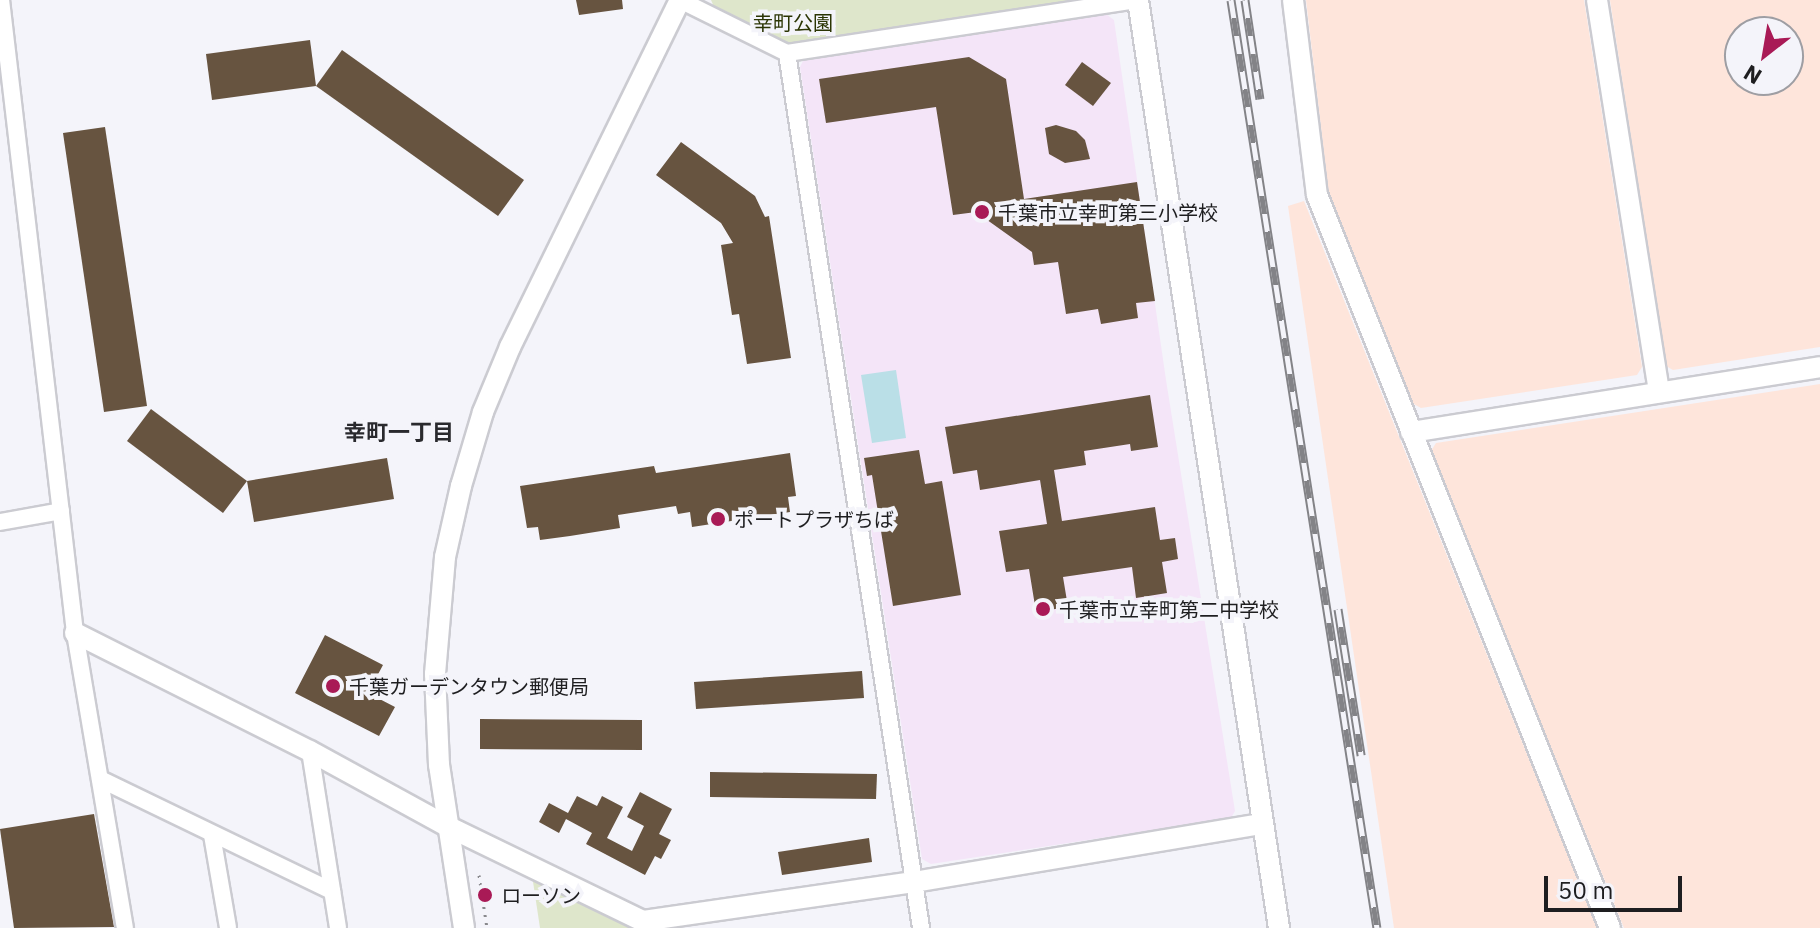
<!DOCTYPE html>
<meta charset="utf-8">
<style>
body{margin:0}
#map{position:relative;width:1820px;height:928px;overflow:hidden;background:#f4f4fa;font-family:"IBM Plex Sans","Noto Sans JP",sans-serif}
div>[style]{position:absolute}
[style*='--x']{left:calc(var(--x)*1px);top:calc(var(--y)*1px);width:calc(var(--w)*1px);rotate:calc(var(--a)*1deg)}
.industrial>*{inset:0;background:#fee5db}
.education>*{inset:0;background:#f4e5f8}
.green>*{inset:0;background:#dee6cb}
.water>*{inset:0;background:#badfe7}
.building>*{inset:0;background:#675440}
.path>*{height:3px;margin-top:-1.5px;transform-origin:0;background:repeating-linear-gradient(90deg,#89898d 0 2px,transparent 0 8px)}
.roads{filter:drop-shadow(2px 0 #cbcbd1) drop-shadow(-2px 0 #cbcbd1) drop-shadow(0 2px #cbcbd1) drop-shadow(0 -2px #cbcbd1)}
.minor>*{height:16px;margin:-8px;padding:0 8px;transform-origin:8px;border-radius:8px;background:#fff}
.tertiary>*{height:20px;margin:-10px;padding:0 10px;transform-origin:10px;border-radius:10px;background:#fff}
.rail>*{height:9px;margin-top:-4.5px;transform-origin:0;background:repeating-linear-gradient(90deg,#f4f4fa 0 18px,#838387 0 36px);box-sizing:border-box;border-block:2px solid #838387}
.dots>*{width:22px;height:22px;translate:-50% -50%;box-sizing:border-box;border:4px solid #f4f4fa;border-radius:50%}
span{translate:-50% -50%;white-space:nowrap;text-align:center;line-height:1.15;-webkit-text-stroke:8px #f4f4fa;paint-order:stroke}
.park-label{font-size:20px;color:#2b3504}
.poi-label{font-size:20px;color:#1e1e20}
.left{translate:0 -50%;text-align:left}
.neighbourhood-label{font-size:22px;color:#29292d;font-weight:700}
.north{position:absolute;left:1724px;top:16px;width:80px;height:80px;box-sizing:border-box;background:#f4f4fa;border:2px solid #9e9ea3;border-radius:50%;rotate:211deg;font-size:22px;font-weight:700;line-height:32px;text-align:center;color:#1e1e20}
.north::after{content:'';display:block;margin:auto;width:28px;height:36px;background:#a91a56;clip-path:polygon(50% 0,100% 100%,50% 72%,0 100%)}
.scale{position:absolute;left:1544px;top:876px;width:138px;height:36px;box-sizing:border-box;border:4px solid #1e1e20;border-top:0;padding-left:10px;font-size:24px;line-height:28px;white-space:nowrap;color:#1e1e20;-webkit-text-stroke:6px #f4f4fa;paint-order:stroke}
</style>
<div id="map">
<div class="industrial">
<div style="clip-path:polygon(1306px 0,1584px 0,1642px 367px,1637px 375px,1421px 408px,1412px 403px,1329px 195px)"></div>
<div style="clip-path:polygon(evenodd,1610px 0,1820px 0,1820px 347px,1673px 370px,1666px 366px,1610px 0,1740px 32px,1788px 32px,1788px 80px,1740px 80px,1740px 32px)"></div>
<div style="clip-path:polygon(1304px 201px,1597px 928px,1394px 928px,1288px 206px)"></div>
<div style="clip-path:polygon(1820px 384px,1820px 928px,1624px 928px,1431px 451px,1436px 443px)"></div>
</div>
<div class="education">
<div style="clip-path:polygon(1102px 11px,1114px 20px,1166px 380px,1235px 811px,1231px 818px,931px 864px,922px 859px,800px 67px,804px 59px)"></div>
</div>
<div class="green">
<div style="clip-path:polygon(711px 0,1081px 0,788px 45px,714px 7px)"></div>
<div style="clip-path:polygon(532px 875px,640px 928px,540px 928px)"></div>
</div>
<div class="water">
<div style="clip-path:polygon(896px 370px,906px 438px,872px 443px,861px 375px)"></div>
</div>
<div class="building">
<div style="clip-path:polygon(576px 0,622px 0,623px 9px,579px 15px)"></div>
<div style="clip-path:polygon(310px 40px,316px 86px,212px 100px,206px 54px)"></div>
<div style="clip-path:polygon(342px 50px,524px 180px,498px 216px,316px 86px)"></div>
<div style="clip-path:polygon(969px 57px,1006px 79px,1024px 199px,1137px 182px,1155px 301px,1136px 303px,1138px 318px,1101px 324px,1098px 309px,1066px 314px,1058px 262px,1034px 265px,1032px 252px,976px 212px,953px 215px,936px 107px,826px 123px,819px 79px)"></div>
<div style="clip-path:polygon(1082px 62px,1111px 83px,1093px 106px,1065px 85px)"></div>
<div style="clip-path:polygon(1056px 125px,1076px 131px,1085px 140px,1090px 159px,1065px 163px,1049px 154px,1045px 128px)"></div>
<div style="clip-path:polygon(105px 127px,147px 406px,104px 412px,63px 133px)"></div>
<div style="clip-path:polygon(681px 142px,755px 196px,765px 217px,769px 216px,791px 358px,747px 364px,739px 314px,732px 315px,721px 245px,733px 243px,721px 223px,656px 175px)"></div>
<div style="clip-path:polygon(1150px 395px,1158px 447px,1131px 451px,1130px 444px,1084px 451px,1086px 465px,1054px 470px,1062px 521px,1155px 507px,1160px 540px,1175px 538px,1178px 559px,1162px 562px,1167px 593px,1136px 598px,1132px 567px,1063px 577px,1068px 607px,1036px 612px,1029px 569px,1006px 572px,999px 531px,1047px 524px,1040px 480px,980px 490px,977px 470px,953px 474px,945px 427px)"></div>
<div style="clip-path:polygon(151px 409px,247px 481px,223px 513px,127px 441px)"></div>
<div style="clip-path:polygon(919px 450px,925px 484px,942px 481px,961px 595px,893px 606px,872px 475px,867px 476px,864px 458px)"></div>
<div style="clip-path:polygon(790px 453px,796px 496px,788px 497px,790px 512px,692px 527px,690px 512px,678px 514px,676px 506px,618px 515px,620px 528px,570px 536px,540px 540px,538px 527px,527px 528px,520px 486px,654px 466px,656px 473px)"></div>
<div style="clip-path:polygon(387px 458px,394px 499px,254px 522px,247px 481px)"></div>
<div style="clip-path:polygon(325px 635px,383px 665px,368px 693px,395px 707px,379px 736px,295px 693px)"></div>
<div style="clip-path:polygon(862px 671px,864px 698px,696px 709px,694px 682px)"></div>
<div style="clip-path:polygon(480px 719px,642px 720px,642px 750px,480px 749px)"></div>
<div style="clip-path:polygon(710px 772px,877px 774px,876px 799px,710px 797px)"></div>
<div style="clip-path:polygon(640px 792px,672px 809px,659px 834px,671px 840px,661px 859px,655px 856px,645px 875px,586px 844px,592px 833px,566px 819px,559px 833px,539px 822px,549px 803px,568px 813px,577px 796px,597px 806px,602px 796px,623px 807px,607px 838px,632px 851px,644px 826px,627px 817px)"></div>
<div style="clip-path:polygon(94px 814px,114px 927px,14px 928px,0 829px)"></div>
<div style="clip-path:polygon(869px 838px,872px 862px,782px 875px,778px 852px)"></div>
</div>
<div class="path">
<div style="--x:479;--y:875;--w:54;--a:81.4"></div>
</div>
<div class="roads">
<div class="minor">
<div style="--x:1;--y:0;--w:637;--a:83.33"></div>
<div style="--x:75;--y:633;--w:299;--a:80.4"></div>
<div style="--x:680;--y:0;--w:119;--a:26.4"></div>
<div style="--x:787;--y:53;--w:355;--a:-8.6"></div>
<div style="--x:787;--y:53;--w:885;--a:81.29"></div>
<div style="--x:0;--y:522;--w:62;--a:-10.2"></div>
<div style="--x:310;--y:751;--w:179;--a:81"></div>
<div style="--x:100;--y:779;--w:258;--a:25.8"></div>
<div style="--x:212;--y:835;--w:94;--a:80.2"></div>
</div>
<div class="tertiary">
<div style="--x:1138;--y:0;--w:939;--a:81.36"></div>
<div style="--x:1293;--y:0;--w:196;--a:83"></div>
<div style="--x:1317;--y:195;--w:789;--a:68.21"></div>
<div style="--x:1597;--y:0;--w:397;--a:81"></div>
<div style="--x:1411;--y:432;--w:414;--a:-9"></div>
<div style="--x:75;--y:633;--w:263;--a:26.7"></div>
<div style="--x:310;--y:751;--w:158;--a:28.7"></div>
<div style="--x:449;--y:827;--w:216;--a:25.9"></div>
<div style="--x:643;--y:921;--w:274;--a:-8.2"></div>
<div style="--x:914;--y:882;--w:353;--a:-9.5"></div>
<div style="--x:464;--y:928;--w:165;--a:-98.7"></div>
<div style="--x:439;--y:765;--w:91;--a:-92.5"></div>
<div style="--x:435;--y:674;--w:117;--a:-85.1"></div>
<div style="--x:445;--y:557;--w:73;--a:-77.3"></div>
<div style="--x:461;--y:486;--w:77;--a:-73.4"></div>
<div style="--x:483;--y:412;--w:70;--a:-67.4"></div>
<div style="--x:510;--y:347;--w:386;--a:-63.9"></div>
</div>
</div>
<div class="rail">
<div style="--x:1231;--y:0;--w:939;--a:81.06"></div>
<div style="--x:1245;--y:0;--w:100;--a:81.4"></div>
<div style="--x:1338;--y:609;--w:148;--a:81"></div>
</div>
<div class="dots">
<div style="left:982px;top:212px;background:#a91a56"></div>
<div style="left:718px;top:519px;background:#a91a56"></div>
<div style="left:1043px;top:609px;background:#a91a56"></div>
<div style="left:333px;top:686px;background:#a91a56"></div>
<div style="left:485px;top:895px;background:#a91a56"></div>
</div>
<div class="park-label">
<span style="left:793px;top:22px">幸町公園</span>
</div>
<div class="poi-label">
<span class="left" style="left:998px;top:212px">千葉市立幸町第三小学校</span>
<span class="left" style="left:734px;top:519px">ポートプラザちば</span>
<span class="left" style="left:1059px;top:609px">千葉市立幸町第二中学校</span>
<span class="left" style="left:349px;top:686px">千葉ガーデンタウン郵便局</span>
<span class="left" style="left:501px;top:895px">ローソン</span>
</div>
<div class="neighbourhood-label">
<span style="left:399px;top:432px">幸町一丁目</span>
</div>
<div class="north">N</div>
<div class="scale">50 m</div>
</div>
